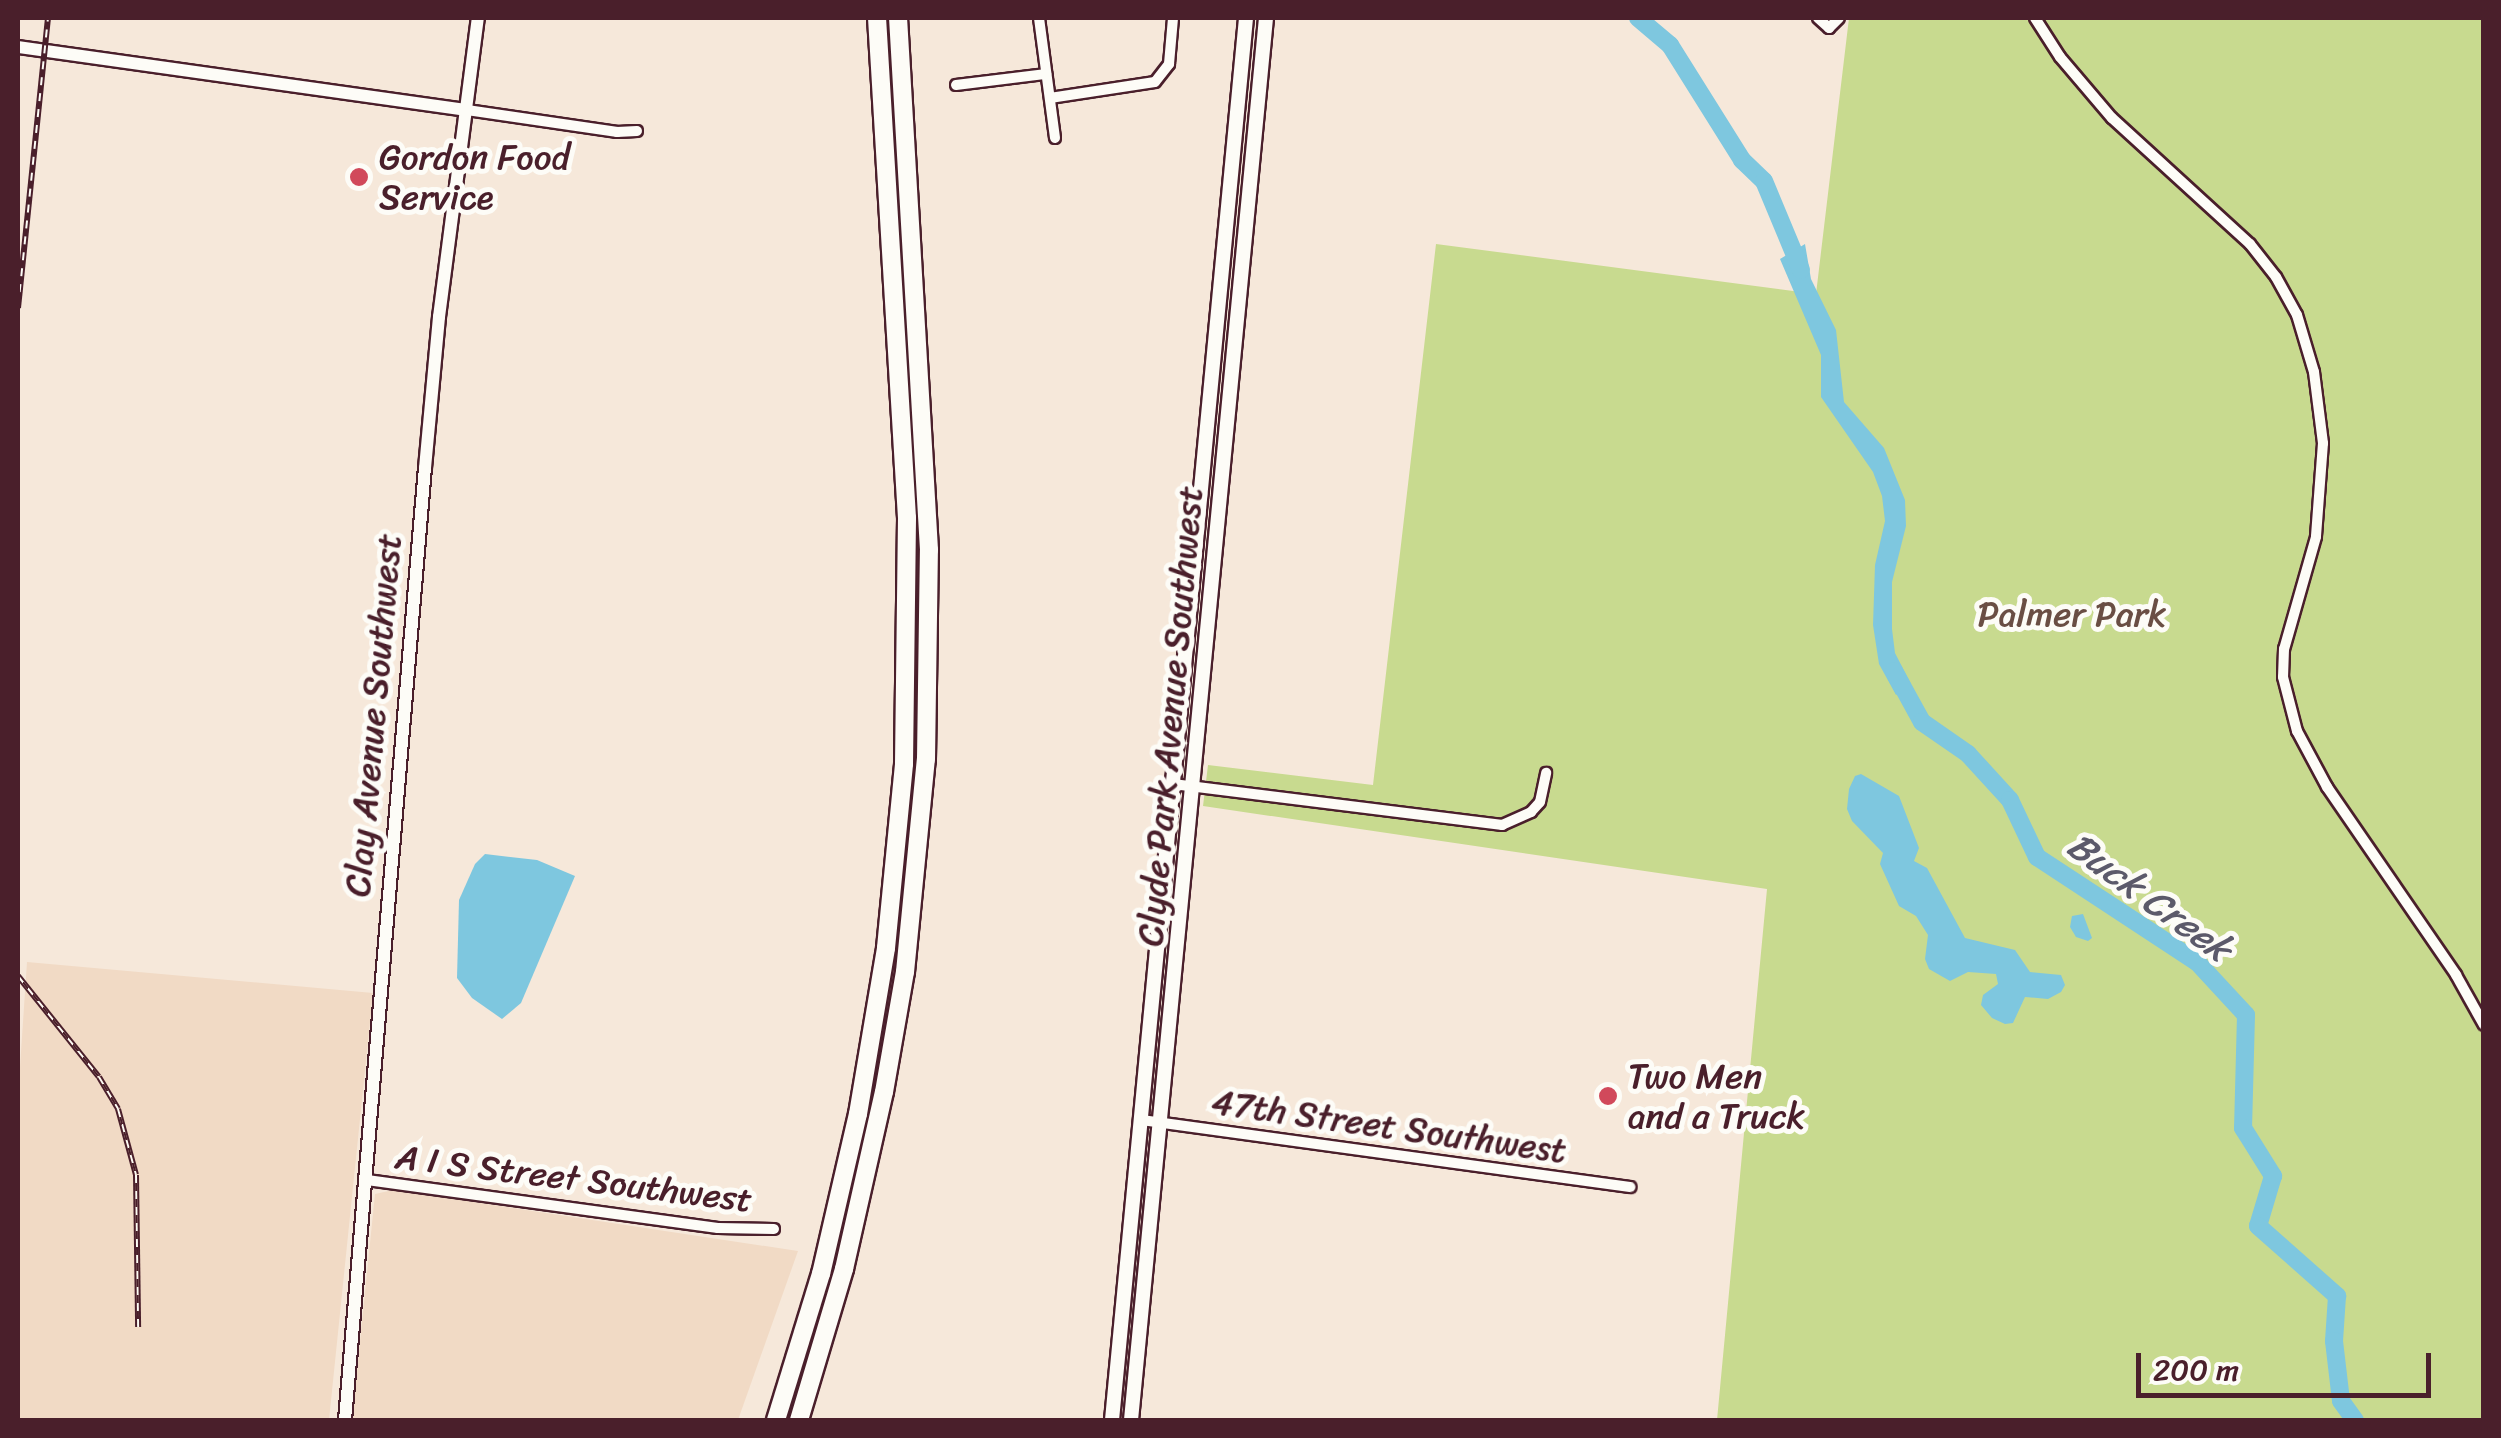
<!DOCTYPE html>
<style>
body{margin:0}
#map{position:relative;width:2501px;height:1438px;overflow:hidden;background:#f6e8da;font-family:Sriracha,sans-serif}
div>[style]{position:absolute}
[style*='--x']{left:calc(var(--x)*1px);top:calc(var(--y)*1px);width:calc(var(--w)*1px);rotate:calc(var(--a)*1deg)}
.built>*{inset:0;background:#f1dac5}
.green>*{inset:0;background:#c8da8f}
.water>*{inset:0;background:#7ec7df}
.river>*{height:18px;margin:-9px;padding:0 9px;transform-origin:9px;border-radius:9px;background:#7ec7df}
.roads{filter:drop-shadow(2px 0 #4a1f2b) drop-shadow(-2px 0 #4a1f2b) drop-shadow(0 2px #4a1f2b) drop-shadow(0 -2px #4a1f2b)}
.minor>*{height:10px;margin:-5px;padding:0 5px;transform-origin:5px;border-radius:5px;background:#fdfcf7}
.tertiary>*{height:12px;margin:-6px;padding:0 6px;transform-origin:6px;border-radius:6px;background:#fdfcf7}
.secondary>*{height:14px;margin:-7px;padding:0 7px;transform-origin:7px;border-radius:7px;background:#fdfcf7}
.motorway>*{height:18px;margin:-9px;padding:0 9px;transform-origin:9px;border-radius:9px;background:#fdfcf7}
.rail>*{height:6px;margin-top:-3px;transform-origin:0;background:repeating-linear-gradient(90deg,#fdfcf7 0 8px,#4a1f2b 0 16px);box-sizing:border-box;border-block:2px solid #4a1f2b}
.dots>*{width:28px;height:28px;translate:-50% -50%;box-sizing:border-box;border:5px solid #fdfcf7;border-radius:50%}
span{translate:-50% -50%;white-space:nowrap;text-align:center;line-height:1.15;-webkit-text-stroke:10px #fdfcf7;paint-order:stroke}
.poi-label{font-size:35px;color:#4a1f2b}
.left{translate:0 -50%;text-align:left}
.park-label{font-size:35px;color:#6a4e44}
.street-label{font-size:35px;color:#4a1f2b}
.water-label{font-size:38px;color:#5c5a6a;font-style:italic}
.frame{position:absolute;inset:0;border:20px solid #4a1f2b;pointer-events:none}
.scale{position:absolute;left:2136px;top:1353px;width:295px;height:45px;box-sizing:border-box;border:5px solid #4a1f2b;border-top:0;padding-left:12px;font-size:30px;line-height:35px;white-space:nowrap;color:#4a1f2b;-webkit-text-stroke:8px #fdfcf7;paint-order:stroke}
</style>
<div id="map">
<div class="built">
<div style="clip-path:polygon(27px 962px,373px 993px,329px 1420px,18px 1420px,18px 1097px)"></div>
<div style="clip-path:polygon(393px 1190px,798px 1251px,738px 1420px,352px 1420px,375px 1194px)"></div>
</div>
<div class="green">
<div style="clip-path:polygon(1849px 18px,2483px 18px,2483px 1420px,1717px 1420px,1767px 889px,1203px 806px,1208px 765px,1373px 785px,1436px 244px,1816px 294px)"></div>
</div>
<div class="water">
<div style="clip-path:polygon(1805px 244px,1811px 279px,1836px 330px,1844px 402px,1884px 448px,1905px 500px,1906px 526px,1892px 582px,1892px 629px,1895px 653px,1911px 684px,1896px 695px,1879px 664px,1873px 625px,1875px 565px,1885px 521px,1882px 496px,1873px 472px,1821px 397px,1821px 355px,1780px 259px)"></div>
<div style="clip-path:polygon(1861px 774px,1899px 796px,1919px 848px,1914px 861px,1927px 868px,1965px 938px,2015px 950px,2030px 972px,2061px 975px,2065px 985px,2061px 992px,2048px 999px,2025px 997px,2013px 1023px,2005px 1024px,1992px 1018px,1981px 1005px,1983px 995px,1998px 984px,1996px 974px,1968px 972px,1950px 981px,1929px 969px,1925px 959px,1928px 935px,1916px 916px,1899px 906px,1880px 864px,1883px 853px,1852px 821px,1847px 809px,1849px 789px,1855px 776px)"></div>
<div style="clip-path:polygon(485px 854px,537px 860px,575px 876px,521px 1003px,502px 1019px,472px 998px,457px 978px,459px 900px,475px 864px)"></div>
<div style="clip-path:polygon(2083px 914px,2092px 938px,2088px 941px,2076px 937px,2070px 927px,2072px 916px)"></div>
</div>
<div class="river">
<div style="--x:1638;--y:18;--w:42;--a:40.2"></div>
<div style="--x:1670;--y:45;--w:136;--a:57.9"></div>
<div style="--x:1742;--y:160;--w:30;--a:44"></div>
<div style="--x:1764;--y:181;--w:96;--a:67.4"></div>
<div style="--x:1894;--y:671;--w:58;--a:61.2"></div>
<div style="--x:1922;--y:722;--w:56;--a:34.8"></div>
<div style="--x:1968;--y:754;--w:62;--a:47.6"></div>
<div style="--x:2010;--y:800;--w:63;--a:64.7"></div>
<div style="--x:2037;--y:857;--w:191;--a:33.3"></div>
<div style="--x:2197;--y:962;--w:72;--a:47.2"></div>
<div style="--x:2246;--y:1015;--w:113;--a:91.5"></div>
<div style="--x:2243;--y:1128;--w:57;--a:58"></div>
<div style="--x:2273;--y:1176;--w:52;--a:106.7"></div>
<div style="--x:2258;--y:1226;--w:106;--a:41.5"></div>
<div style="--x:2337;--y:1296;--w:45;--a:93.8"></div>
<div style="--x:2334;--y:1341;--w:60;--a:83.3"></div>
<div style="--x:2341;--y:1401;--w:24;--a:54"></div>
</div>
<div class="roads">
<div class="minor">
<div style="--x:1039;--y:18;--w:121;--a:82.4"></div>
<div style="--x:1818;--y:18;--w:15;--a:42"></div>
<div style="--x:1829;--y:28;--w:14;--a:-45"></div>
<div style="--x:2035;--y:18;--w:46;--a:57.3"></div>
<div style="--x:2060;--y:57;--w:80;--a:49.6"></div>
<div style="--x:2112;--y:118;--w:187;--a:42.4"></div>
<div style="--x:2250;--y:244;--w:42;--a:51.8"></div>
<div style="--x:2276;--y:277;--w:43;--a:61.1"></div>
<div style="--x:2297;--y:315;--w:59;--a:73.4"></div>
<div style="--x:2314;--y:372;--w:72;--a:82.8"></div>
<div style="--x:2323;--y:443;--w:94;--a:94.3"></div>
<div style="--x:2316;--y:537;--w:116;--a:105.9"></div>
<div style="--x:2284;--y:649;--w:28;--a:92"></div>
<div style="--x:2283;--y:677;--w:56;--a:75.5"></div>
<div style="--x:2297;--y:731;--w:64;--a:61.8"></div>
<div style="--x:2327;--y:787;--w:228;--a:55.5"></div>
<div style="--x:2456;--y:975;--w:57;--a:60.8"></div>
<div style="--x:956;--y:85;--w:91;--a:-7"></div>
<div style="--x:1050;--y:98;--w:106;--a:-8.7"></div>
<div style="--x:1155;--y:82;--w:23;--a:-52"></div>
<div style="--x:1169;--y:64;--w:46;--a:-85"></div>
<div style="--x:467;--y:110;--w:152;--a:8.3"></div>
<div style="--x:617;--y:132;--w:20;--a:-3"></div>
<div style="--x:1173;--y:784;--w:332;--a:7.1"></div>
<div style="--x:1502;--y:825;--w:32;--a:-24"></div>
<div style="--x:1531;--y:812;--w:13;--a:-48"></div>
<div style="--x:1540;--y:802;--w:30;--a:-78"></div>
<div style="--x:1141;--y:1120;--w:494;--a:7.8"></div>
<div style="--x:367;--y:1180;--w:354;--a:7.8"></div>
<div style="--x:718;--y:1228;--w:56;--a:1"></div>
</div>
<div class="tertiary">
<div style="--x:18;--y:47;--w:453;--a:8"></div>
<div style="--x:345;--y:1420;--w:955;--a:-85.2"></div>
<div style="--x:425;--y:468;--w:152;--a:-84.7"></div>
<div style="--x:439;--y:317;--w:302;--a:-82.6"></div>
</div>
<div class="secondary">
<div style="--x:1112;--y:1420;--w:1408;--a:-84.54"></div>
<div style="--x:1131;--y:1420;--w:1408;--a:-84.5"></div>
</div>
<div class="motorway">
<div style="--x:776;--y:1420;--w:153;--a:-72.9"></div>
<div style="--x:821;--y:1274;--w:164;--a:-77"></div>
<div style="--x:858;--y:1114;--w:168;--a:-80.4"></div>
<div style="--x:886;--y:948;--w:185;--a:-84.4"></div>
<div style="--x:904;--y:764;--w:246;--a:-89.3"></div>
<div style="--x:907;--y:518;--w:501;--a:-93.43"></div>
<div style="--x:799;--y:1420;--w:158;--a:-73.4"></div>
<div style="--x:844;--y:1269;--w:181;--a:-77.3"></div>
<div style="--x:884;--y:1092;--w:122;--a:-80.1"></div>
<div style="--x:905;--y:972;--w:214;--a:-84.4"></div>
<div style="--x:926;--y:759;--w:209;--a:-89.2"></div>
<div style="--x:929;--y:550;--w:533;--a:-93.33"></div>
</div>
</div>
<div class="rail">
<div style="--x:18;--y:308;--w:292;--a:-84.1"></div>
<div style="--x:18;--y:976;--w:129;--a:51.3"></div>
<div style="--x:99;--y:1077;--w:37;--a:59"></div>
<div style="--x:118;--y:1109;--w:68;--a:74.7"></div>
<div style="--x:136;--y:1175;--w:152;--a:89.2"></div>
</div>
<div class="dots">
<div style="left:359px;top:177px;background:#d1495b"></div>
<div style="left:1608px;top:1096px;background:#d1495b"></div>
</div>
<div class="poi-label">
<span class="left" style="left:379px;top:177px">Gordon Food<br>Service</span>
<span class="left" style="left:1628px;top:1096px">Two Men<br>and a Truck</span>
</div>
<div class="park-label">
<span style="left:2072px;top:614px">Palmer Park</span>
</div>
<div class="street-label">
<span style="left:373px;top:715px;rotate:-85deg">Clay Avenue Southwest</span>
<span style="left:1170px;top:716px;rotate:-85deg">Clyde Park Avenue Southwest</span>
<span style="left:1389px;top:1126px;rotate:8deg">47th Street Southwest</span>
<span style="left:574px;top:1178px;rotate:7deg">A I S Street Southwest</span>
</div>
<div class="water-label">
<span style="left:2149px;top:897px;rotate:36deg">Buck Creek</span>
</div>
<div class="frame"></div>
<div class="scale">200 m</div>
</div>
